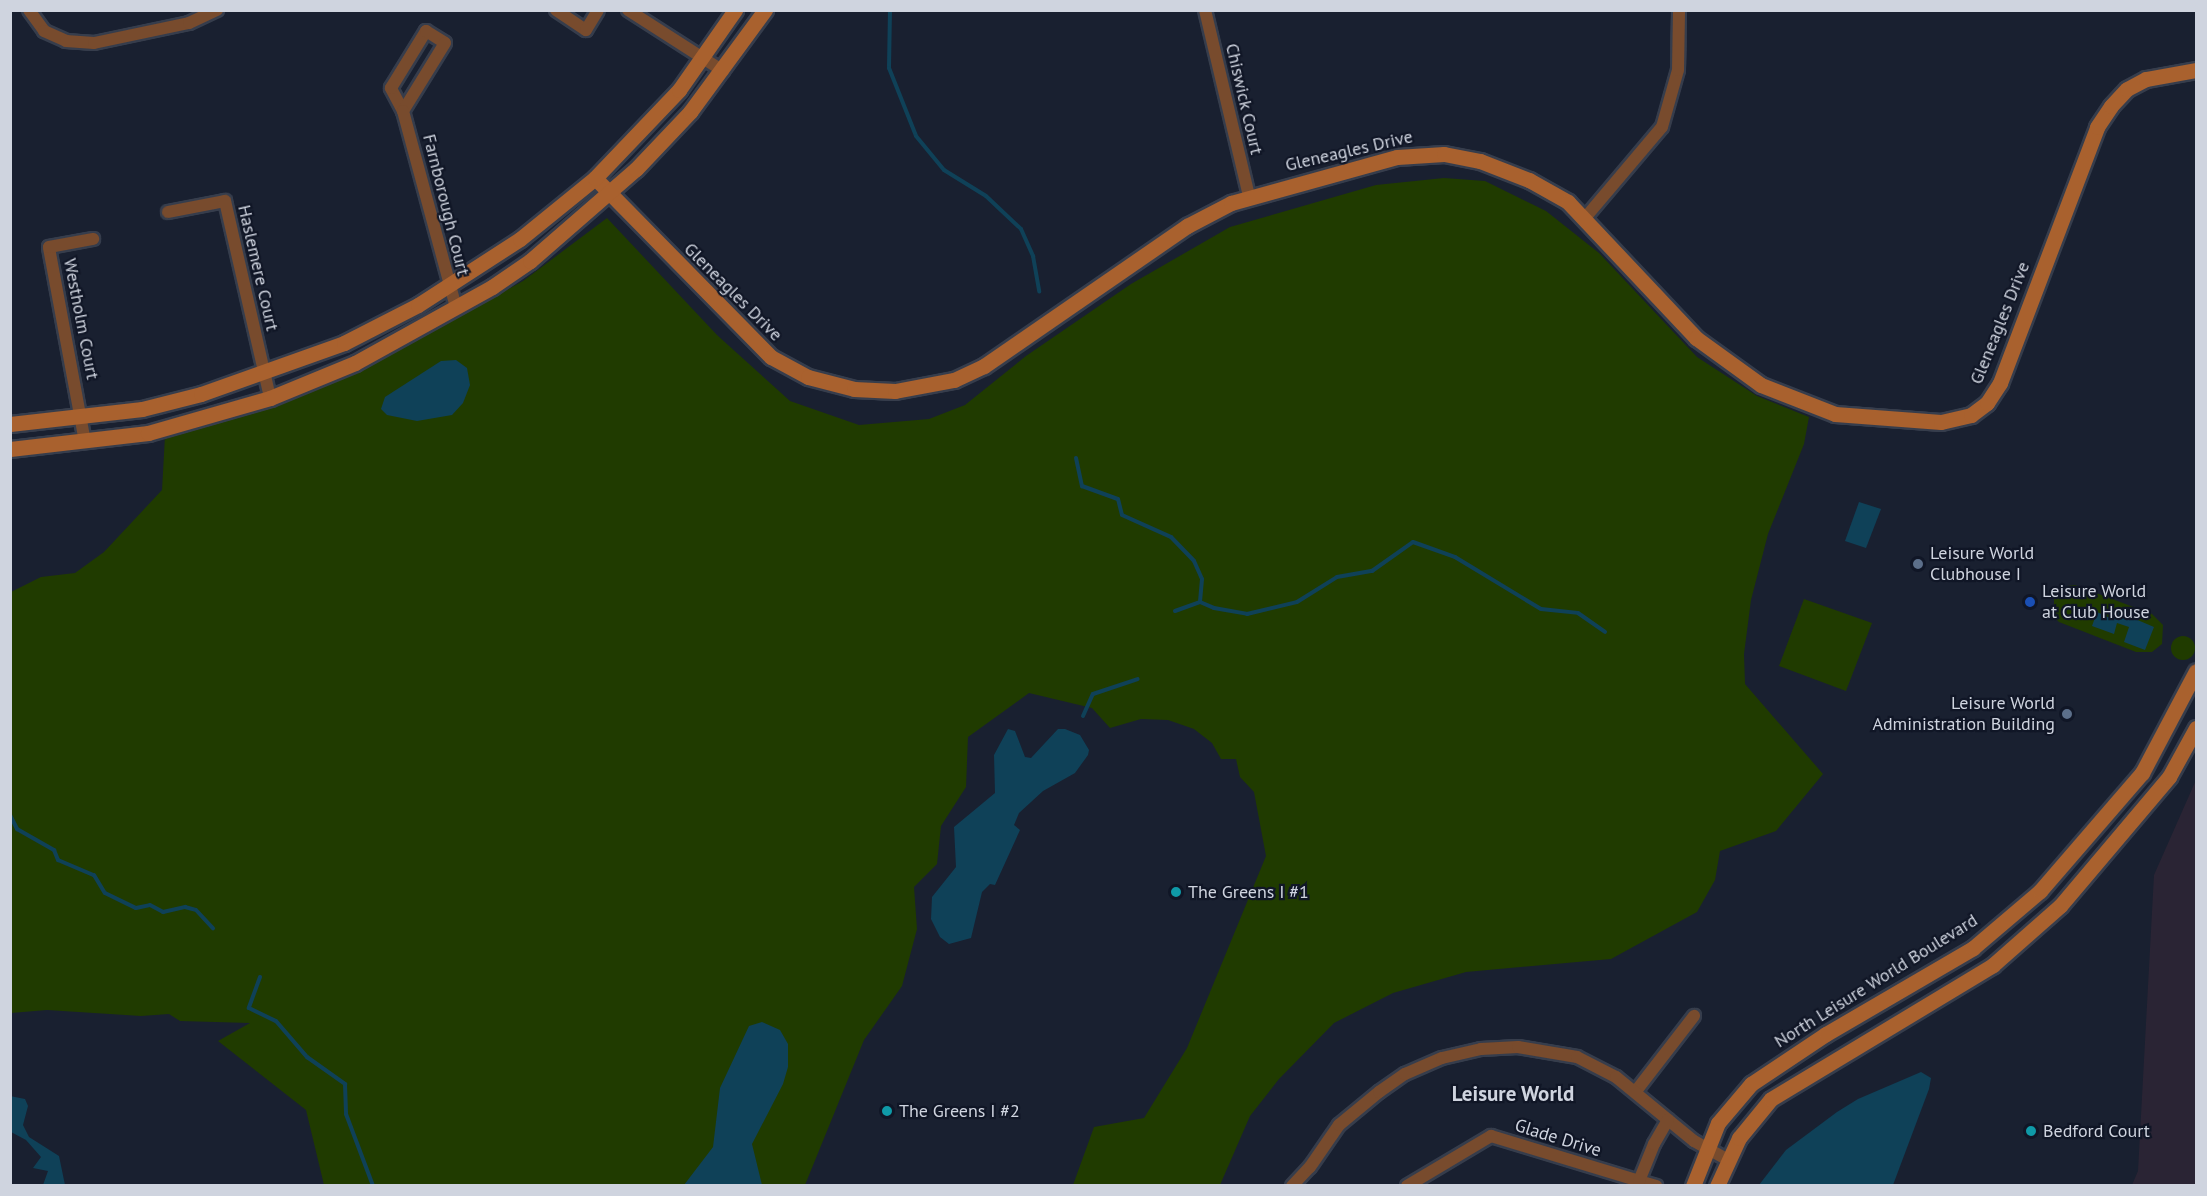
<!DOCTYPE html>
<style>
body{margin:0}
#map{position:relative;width:2207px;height:1196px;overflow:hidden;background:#192030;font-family:"PT Sans",sans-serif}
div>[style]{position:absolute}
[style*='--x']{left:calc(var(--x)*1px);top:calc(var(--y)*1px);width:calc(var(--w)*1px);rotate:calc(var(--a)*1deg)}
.commercial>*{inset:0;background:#2a2434}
.green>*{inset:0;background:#203b00}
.round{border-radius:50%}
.water>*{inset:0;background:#0f4158}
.stream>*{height:4px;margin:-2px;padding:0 2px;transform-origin:2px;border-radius:2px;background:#0f4158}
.roads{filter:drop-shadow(2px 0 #363d4c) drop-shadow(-2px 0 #363d4c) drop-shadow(0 2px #363d4c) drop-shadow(0 -2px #363d4c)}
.street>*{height:12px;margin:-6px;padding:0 6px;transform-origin:6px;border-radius:6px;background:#784b2d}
.secondary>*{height:15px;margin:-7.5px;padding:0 7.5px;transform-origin:7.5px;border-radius:7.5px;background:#a9612e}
.dots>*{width:16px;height:16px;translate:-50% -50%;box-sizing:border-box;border:3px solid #101626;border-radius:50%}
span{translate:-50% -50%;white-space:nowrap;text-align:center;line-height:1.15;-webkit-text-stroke:4.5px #101626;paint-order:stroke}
.street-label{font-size:18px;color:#cfd4df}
.poi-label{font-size:18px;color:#cfd4df}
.left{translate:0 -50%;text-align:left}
.right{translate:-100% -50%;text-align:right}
.quarter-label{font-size:21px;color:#cfd4df;font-weight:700}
.frame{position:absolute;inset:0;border:12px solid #cfd4df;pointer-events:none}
</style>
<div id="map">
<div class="commercial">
<div style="clip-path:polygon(2196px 780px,2196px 1185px,2132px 1185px,2138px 1171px,2154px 875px)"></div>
</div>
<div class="green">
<div style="clip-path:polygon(1444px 178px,1485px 181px,1546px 211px,1599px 253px,1697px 357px,1757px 396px,1809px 417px,1804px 444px,1768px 534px,1751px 600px,1744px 654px,1745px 684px,1823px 774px,1776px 831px,1720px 851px,1715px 880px,1697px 912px,1611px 959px,1466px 972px,1393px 993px,1334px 1023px,1279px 1079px,1250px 1116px,1220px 1185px,1073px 1185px,1094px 1127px,1144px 1118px,1187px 1048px,1266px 856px,1254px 792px,1240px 777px,1236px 759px,1221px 759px,1212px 743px,1194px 729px,1168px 720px,1141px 719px,1110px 728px,1092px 708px,1029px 693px,968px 737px,966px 787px,941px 826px,937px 864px,914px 887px,917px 929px,902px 986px,864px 1040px,805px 1185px,324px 1185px,306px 1110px,218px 1041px,250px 1023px,180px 1021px,169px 1014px,141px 1016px,47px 1010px,11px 1013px,11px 592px,41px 577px,75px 573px,104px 552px,162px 490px,165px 436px,292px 399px,430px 332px,523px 281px,607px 218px,717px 335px,790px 401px,859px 425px,929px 419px,965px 405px,1026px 356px,1131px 284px,1230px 227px,1376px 185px)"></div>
<div style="clip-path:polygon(2075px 585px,2152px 614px,2163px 625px,2162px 644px,2152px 652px,2136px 652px,2059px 622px,2054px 617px,2054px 599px,2067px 586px)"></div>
<div style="clip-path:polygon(1804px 599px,1872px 623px,1846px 691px,1779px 666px)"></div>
<div class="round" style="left:2171px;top:636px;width:24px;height:24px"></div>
</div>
<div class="water">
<div style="clip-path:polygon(456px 360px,467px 368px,470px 385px,463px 403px,452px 415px,417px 421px,387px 415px,381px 409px,385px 397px,441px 361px)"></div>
<div style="clip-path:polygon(1859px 502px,1881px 509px,1866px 548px,1845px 541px)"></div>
<div style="clip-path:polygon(2114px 610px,2154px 627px,2145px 650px,2124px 642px,2129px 627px,2117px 623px,2114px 634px,2092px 626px,2097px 612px,2110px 618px)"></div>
<div style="clip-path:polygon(1008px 729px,1015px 731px,1025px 757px,1031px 758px,1058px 729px,1065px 729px,1080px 735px,1089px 750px,1088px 755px,1075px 773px,1043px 791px,1019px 813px,1014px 825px,1020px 830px,995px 885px,990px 884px,982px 892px,971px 938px,949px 944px,940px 937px,931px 919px,932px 897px,956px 867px,954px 827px,995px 793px,994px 755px)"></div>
<div style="clip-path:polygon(762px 1022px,780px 1030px,788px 1044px,788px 1067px,783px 1084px,752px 1144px,762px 1185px,684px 1185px,713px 1147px,720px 1088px,749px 1026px)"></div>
<div style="clip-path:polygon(1921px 1072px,1931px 1078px,1929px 1089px,1893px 1185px,1759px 1185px,1786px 1150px,1837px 1112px,1858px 1099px)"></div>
<div style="clip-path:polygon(10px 1096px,25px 1099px,28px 1106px,23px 1125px,29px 1137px,59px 1156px,65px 1185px,43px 1185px,48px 1171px,33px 1168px,41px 1157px,26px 1140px,11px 1132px)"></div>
</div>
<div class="stream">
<div style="--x:890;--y:10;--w:58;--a:91"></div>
<div style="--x:889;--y:68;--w:73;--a:68.3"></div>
<div style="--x:916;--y:136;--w:44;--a:50.5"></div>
<div style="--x:944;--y:170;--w:49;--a:31.8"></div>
<div style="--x:986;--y:196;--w:48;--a:43.3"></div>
<div style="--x:1021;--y:229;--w:30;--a:66"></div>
<div style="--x:1033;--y:256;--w:36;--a:80"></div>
<div style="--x:1076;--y:458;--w:29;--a:78"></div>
<div style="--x:1082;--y:486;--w:38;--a:20"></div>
<div style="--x:1118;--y:499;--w:16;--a:76"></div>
<div style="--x:1122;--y:515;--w:54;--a:24.2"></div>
<div style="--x:1171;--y:537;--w:33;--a:46"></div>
<div style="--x:1194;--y:561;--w:20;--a:66"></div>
<div style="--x:1202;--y:579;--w:23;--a:95"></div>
<div style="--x:1200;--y:602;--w:15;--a:23"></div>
<div style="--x:1214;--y:608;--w:34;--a:10"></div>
<div style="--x:1247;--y:614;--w:51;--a:-13.5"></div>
<div style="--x:1297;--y:602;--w:47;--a:-32"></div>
<div style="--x:1337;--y:577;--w:36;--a:-10"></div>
<div style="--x:1372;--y:571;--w:50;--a:-35.3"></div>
<div style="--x:1413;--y:542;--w:45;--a:19.7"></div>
<div style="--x:1455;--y:557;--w:100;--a:31.2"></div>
<div style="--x:1541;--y:609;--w:37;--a:6"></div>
<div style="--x:1578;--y:613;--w:33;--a:35"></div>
<div style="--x:1175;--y:611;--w:27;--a:-20"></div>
<div style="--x:1083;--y:716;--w:24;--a:-66"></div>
<div style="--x:1093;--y:694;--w:47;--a:-18.4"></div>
<div style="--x:10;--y:815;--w:16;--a:63"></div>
<div style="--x:17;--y:829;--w:43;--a:29.6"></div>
<div style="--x:54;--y:850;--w:11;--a:68"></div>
<div style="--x:58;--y:860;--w:39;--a:23"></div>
<div style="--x:94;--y:875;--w:21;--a:59"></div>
<div style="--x:105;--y:893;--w:34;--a:26"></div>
<div style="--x:136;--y:908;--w:14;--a:-12"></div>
<div style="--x:150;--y:905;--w:15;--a:28"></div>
<div style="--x:163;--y:912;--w:23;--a:-13"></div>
<div style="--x:185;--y:907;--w:11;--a:15"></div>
<div style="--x:196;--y:910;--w:25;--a:47"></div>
<div style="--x:260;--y:977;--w:33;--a:110"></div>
<div style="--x:249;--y:1008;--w:30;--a:26"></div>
<div style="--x:276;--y:1021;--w:48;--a:49.3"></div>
<div style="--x:307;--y:1057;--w:47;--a:35.4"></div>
<div style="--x:345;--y:1084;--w:30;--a:88"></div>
<div style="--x:346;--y:1114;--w:77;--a:69.4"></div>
</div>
<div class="roads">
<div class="street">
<div style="--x:29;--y:10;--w:26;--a:54"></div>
<div style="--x:44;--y:31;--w:24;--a:24"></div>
<div style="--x:66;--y:41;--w:28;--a:4"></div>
<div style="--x:94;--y:43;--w:97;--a:-11.9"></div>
<div style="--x:189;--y:23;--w:31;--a:-25"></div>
<div style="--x:556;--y:10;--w:36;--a:34"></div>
<div style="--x:586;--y:30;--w:23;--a:-59"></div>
<div style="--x:628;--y:10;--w:113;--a:32.7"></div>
<div style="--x:1205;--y:10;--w:191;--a:76.7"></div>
<div style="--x:403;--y:111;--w:26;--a:-118"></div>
<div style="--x:391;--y:88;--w:67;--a:-58.4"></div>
<div style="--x:426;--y:31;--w:22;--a:32"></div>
<div style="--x:445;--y:43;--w:80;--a:121.7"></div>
<div style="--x:403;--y:111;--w:204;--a:74.9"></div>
<div style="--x:168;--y:212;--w:58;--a:-10.9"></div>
<div style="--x:225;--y:201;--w:202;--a:77.1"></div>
<div style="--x:1585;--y:218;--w:119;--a:-49.8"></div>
<div style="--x:1662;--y:127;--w:59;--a:-74.3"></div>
<div style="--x:1678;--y:70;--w:60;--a:-89"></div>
<div style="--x:85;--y:442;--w:198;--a:-100.5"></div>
<div style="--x:49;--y:247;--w:45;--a:-10.3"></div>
<div style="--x:1636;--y:1091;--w:95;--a:-52.3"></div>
<div style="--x:1639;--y:1181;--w:18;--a:16"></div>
<div style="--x:1292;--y:1186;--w:26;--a:-47"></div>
<div style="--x:1310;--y:1167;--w:51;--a:-55.4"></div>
<div style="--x:1339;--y:1125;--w:52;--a:-39.5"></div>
<div style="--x:1379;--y:1092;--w:32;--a:-35"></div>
<div style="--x:1405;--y:1074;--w:40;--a:-23.4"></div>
<div style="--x:1442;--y:1058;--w:40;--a:-13"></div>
<div style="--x:1481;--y:1049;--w:37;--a:-3"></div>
<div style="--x:1518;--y:1047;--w:60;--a:9.6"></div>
<div style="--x:1577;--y:1057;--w:44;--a:27.1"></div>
<div style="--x:1616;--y:1077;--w:101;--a:39.4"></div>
<div style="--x:1694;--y:1141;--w:37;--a:29"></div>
<div style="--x:1407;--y:1186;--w:98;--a:-30.8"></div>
<div style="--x:1491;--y:1136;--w:155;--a:16.9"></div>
<div style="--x:1639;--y:1181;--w:40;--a:-68"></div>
<div style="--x:1654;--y:1144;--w:28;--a:-60"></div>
</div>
<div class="secondary">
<div style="--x:595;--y:178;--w:251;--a:45.5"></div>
<div style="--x:771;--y:357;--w:42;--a:28.4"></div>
<div style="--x:808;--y:377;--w:48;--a:14.6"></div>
<div style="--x:854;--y:389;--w:41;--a:2.8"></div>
<div style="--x:895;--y:391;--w:60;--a:-10.6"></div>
<div style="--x:954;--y:380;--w:33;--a:-25"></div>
<div style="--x:984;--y:366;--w:247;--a:-34.6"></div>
<div style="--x:1187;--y:226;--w:50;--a:-27.6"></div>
<div style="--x:1231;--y:203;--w:172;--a:-15.5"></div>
<div style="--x:1397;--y:157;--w:47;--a:-3.7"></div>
<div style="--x:1444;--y:154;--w:37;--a:11"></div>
<div style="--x:1480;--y:161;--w:53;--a:21.2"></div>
<div style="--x:1529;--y:180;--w:45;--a:29.4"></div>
<div style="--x:1568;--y:202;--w:187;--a:46.7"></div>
<div style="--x:1696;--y:338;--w:80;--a:35.9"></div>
<div style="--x:1761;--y:385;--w:79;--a:21.4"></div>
<div style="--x:1835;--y:414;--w:106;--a:4.3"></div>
<div style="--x:1941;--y:422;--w:31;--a:-13"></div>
<div style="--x:1971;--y:415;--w:20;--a:-37"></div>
<div style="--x:1987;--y:403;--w:24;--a:-57"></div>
<div style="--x:2000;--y:383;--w:274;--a:-69.2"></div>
<div style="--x:2097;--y:127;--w:25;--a:-56"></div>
<div style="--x:2111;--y:106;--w:23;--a:-47"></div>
<div style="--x:2127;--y:89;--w:21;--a:-28"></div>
<div style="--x:2146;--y:79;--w:51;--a:-10.2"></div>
<div style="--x:10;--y:424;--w:133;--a:-6.5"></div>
<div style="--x:142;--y:409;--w:61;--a:-14.3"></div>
<div style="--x:201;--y:394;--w:152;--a:-19.6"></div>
<div style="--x:344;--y:343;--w:83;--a:-27.2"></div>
<div style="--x:418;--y:305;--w:121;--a:-32.9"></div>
<div style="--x:520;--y:239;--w:97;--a:-39.1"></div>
<div style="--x:595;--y:178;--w:122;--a:-46.3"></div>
<div style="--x:679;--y:90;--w:98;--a:-55"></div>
<div style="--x:10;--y:449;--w:139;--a:-6.6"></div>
<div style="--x:148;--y:433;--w:127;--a:-16"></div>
<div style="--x:270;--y:398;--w:92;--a:-22.4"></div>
<div style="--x:355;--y:363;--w:157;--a:-29"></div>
<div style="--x:492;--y:287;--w:46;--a:-34.4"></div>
<div style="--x:530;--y:261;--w:140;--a:-41"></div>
<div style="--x:636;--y:169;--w:79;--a:-46.5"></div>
<div style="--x:690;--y:112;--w:127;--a:-53.7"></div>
<div style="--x:1693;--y:1186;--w:68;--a:-68.4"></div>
<div style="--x:1718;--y:1123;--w:51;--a:-49.8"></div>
<div style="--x:1751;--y:1084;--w:90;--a:-33.7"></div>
<div style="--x:1826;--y:1034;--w:170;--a:-30.3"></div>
<div style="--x:1973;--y:948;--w:88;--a:-40.4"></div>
<div style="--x:2040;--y:891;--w:156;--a:-49.2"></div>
<div style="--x:2142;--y:773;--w:115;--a:-62.1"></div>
<div style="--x:1717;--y:1186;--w:53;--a:-65.4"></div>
<div style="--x:1739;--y:1138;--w:50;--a:-50.6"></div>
<div style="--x:1771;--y:1099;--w:259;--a:-31.1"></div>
<div style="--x:1993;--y:965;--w:89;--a:-41.4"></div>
<div style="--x:2060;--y:906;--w:169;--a:-49.8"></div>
<div style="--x:2169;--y:777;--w:56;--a:-61.1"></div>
</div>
</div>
<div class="dots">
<div style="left:1918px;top:564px;background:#5c6f8a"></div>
<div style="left:2030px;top:602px;background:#1a4fb4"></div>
<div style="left:2067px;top:714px;background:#5c6f8a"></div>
<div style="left:1176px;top:892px;background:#0f9aa8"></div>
<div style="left:887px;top:1111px;background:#0f9aa8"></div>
<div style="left:2031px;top:1131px;background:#0f9aa8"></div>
</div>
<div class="street-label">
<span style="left:1244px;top:99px;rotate:77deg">Chiswick Court</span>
<span style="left:1349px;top:151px;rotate:-13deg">Gleneagles Drive</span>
<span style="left:446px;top:205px;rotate:76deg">Farnborough Court</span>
<span style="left:258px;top:268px;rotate:77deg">Haslemere Court</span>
<span style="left:733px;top:292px;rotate:45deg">Gleneagles Drive</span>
<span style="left:81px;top:319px;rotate:79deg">Westholm Court</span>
<span style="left:2000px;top:323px;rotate:-68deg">Gleneagles Drive</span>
<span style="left:1876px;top:981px;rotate:-32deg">North Leisure World Boulevard</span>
<span style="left:1558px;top:1138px;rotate:17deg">Glade Drive</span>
</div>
<div class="poi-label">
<span class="left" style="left:1930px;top:564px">Leisure World<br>Clubhouse I</span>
<span class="left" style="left:2042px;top:602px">Leisure World<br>at Club House</span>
<span class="right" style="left:2055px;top:714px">Leisure World<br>Administration Building</span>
<span class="left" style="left:1188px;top:892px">The Greens I #1</span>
<span class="left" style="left:899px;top:1111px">The Greens I #2</span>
<span class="left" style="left:2043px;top:1131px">Bedford Court</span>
</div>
<div class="quarter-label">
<span style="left:1513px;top:1094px">Leisure World</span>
</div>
<div class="frame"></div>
</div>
